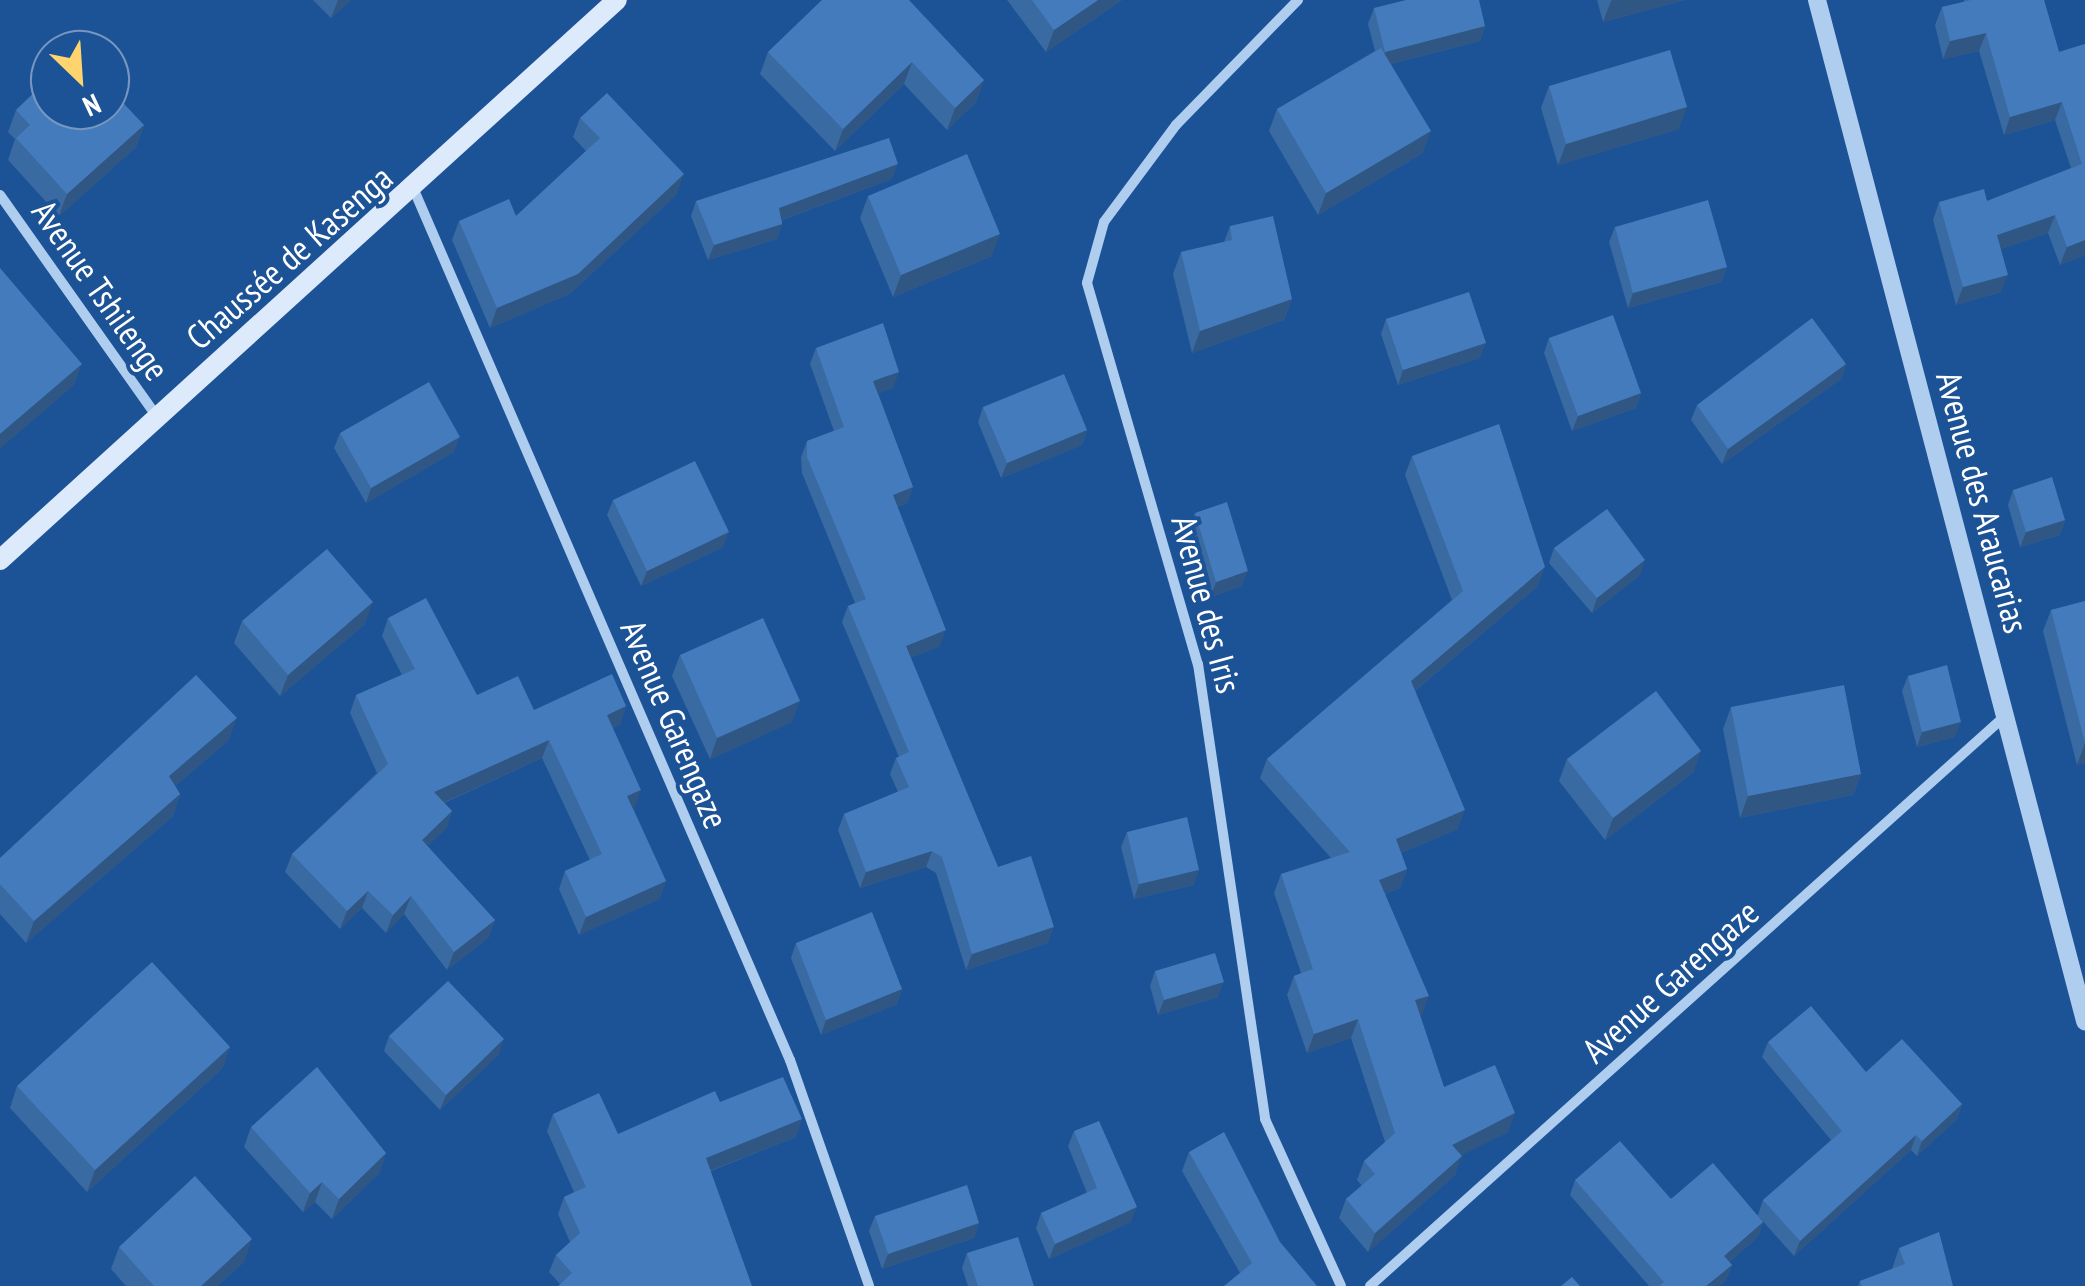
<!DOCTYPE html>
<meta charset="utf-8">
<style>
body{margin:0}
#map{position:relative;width:2085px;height:1286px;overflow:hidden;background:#1c5296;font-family:"PT Sans Narrow",sans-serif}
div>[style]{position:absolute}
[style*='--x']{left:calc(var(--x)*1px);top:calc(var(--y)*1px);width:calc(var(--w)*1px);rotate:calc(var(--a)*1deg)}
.minor>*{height:10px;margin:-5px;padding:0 5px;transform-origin:5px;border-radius:5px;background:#afcdef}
.tertiary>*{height:18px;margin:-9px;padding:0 9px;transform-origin:9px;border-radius:9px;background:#afcdef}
.secondary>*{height:20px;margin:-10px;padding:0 10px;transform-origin:10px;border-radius:10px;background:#ddeafb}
.wall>*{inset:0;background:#3a6aa2}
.shaded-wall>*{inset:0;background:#305684}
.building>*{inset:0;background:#447bbc}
span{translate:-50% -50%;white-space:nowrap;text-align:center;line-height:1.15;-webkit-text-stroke:8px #1c5296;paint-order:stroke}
.street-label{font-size:35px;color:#fff}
.north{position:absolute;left:30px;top:30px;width:100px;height:100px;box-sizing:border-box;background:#1c5296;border:2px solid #7797c0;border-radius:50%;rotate:155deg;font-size:28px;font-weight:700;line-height:40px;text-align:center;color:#fff}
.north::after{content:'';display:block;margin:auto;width:35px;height:45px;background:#ffd46e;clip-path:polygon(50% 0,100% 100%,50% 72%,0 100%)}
</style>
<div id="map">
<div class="minor">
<div style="--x:1298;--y:0;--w:175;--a:134.3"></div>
<div style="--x:1176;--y:125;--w:121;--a:126.6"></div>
<div style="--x:1104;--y:222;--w:63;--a:105.6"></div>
<div style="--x:1087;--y:283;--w:397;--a:73.8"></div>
<div style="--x:1198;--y:664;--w:460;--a:81.6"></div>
<div style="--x:1265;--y:1119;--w:183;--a:65.5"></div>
<div style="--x:414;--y:190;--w:948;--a:66.63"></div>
<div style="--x:790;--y:1060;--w:239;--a:70.7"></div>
<div style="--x:0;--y:195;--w:272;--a:54.7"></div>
<div style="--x:1370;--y:1286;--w:853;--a:-41.91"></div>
</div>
<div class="tertiary">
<div style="--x:1817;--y:0;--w:1056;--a:75.29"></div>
</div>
<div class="secondary">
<div style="--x:0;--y:560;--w:833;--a:-42.23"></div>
</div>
<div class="wall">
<div style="clip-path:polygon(313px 0,351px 0,331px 18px)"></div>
<div style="clip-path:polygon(822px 0,984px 80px,976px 102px,947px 130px,904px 84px,835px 151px,760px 74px,768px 52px)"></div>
<div style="clip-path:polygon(1007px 0,1122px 0,1046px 52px)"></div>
<div style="clip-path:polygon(1597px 0,1685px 0,1603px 22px)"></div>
<div style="clip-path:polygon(1964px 0,2044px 0,2059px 52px,2085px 44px,2085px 255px,2060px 265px,2048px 233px,2001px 249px,2001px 292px,1956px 305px,1933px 220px,1939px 202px,1987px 201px,2071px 168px,2055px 120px,2004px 135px,1979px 51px,1943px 59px,1935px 25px,1942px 7px,1964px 2px)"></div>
<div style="clip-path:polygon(1374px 8px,1485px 26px,1480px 41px,1391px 64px,1423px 153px,1318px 215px,1269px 131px,1277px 109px,1375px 51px,1368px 24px)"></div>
<div style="clip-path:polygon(1549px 86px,1679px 129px,1558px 165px,1541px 108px)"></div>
<div style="clip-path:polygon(16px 110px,144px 125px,136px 147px,59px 216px,8px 160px,15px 139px,8px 132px)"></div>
<div style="clip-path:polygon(580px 118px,677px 194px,571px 293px,490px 328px,452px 240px,459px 221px,516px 216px,586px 151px,573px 137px)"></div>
<div style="clip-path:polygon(892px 179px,782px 220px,782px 224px,777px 239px,708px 260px,691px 216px,696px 201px)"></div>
<div style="clip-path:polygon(868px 196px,992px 256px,893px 297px,860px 218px)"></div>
<div style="clip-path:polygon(1230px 226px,1292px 299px,1284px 320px,1192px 353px,1173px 274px,1181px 252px,1224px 242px)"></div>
<div style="clip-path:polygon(1615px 227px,1727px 267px,1721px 282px,1628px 308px,1609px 242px)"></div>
<div style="clip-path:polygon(1386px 319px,1480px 358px,1398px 385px,1381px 334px)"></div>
<div style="clip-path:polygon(1549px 338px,1641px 393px,1636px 408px,1572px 431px,1544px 353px)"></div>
<div style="clip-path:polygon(816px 348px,893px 388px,878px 393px,913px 487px,907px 503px,897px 507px,940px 646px,910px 658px,998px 867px,1048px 943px,966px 970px,936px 873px,926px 867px,860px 888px,838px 830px,844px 814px,898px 792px,890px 774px,896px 758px,899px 757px,842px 622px,848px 606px,855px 603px,802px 473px,801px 457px,807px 441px,834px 431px,810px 364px)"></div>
<div style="clip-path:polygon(1846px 364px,1841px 379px,1722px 464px,1691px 420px,1697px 405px)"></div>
<div style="clip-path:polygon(983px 407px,1087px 430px,1082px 445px,1001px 478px,978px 422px)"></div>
<div style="clip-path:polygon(340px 433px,454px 452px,366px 503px,334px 448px)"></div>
<div style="clip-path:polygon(1412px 456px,1538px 586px,1415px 691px,1458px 829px,1401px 853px,1407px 869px,1400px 888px,1385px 894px,1422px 1015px,1420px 1015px,1444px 1087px,1508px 1132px,1461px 1155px,1455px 1175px,1368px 1252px,1339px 1218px,1346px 1199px,1362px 1186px,1357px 1180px,1364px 1161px,1385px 1142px,1351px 1038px,1307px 1053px,1287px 995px,1294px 976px,1301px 973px,1274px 893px,1281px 874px,1331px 858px,1260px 778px,1267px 759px,1452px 600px,1405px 475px)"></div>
<div style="clip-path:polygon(2013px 490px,2065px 520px,2060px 535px,2020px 547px,2008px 505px)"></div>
<div style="clip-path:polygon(613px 500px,723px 547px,641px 586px,607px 515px)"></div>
<div style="clip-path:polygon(1195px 513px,1242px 586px,1211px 597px,1189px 528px)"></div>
<div style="clip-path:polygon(1554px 548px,1640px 575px,1592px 613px,1549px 563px)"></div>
<div style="clip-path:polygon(2085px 601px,2085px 763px,2077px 765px,2043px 631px,2051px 610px)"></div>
<div style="clip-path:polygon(388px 618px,477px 695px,534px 710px,626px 706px,620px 724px,612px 728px,635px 807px,633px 808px,666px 881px,659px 899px,579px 935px,559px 889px,565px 871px,590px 860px,542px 758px,444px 803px,452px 811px,446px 829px,427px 846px,495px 920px,488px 938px,447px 970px,404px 914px,386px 933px,362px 908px,340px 929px,285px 872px,292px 854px,377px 773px,350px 713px,356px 695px,402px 675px,382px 636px)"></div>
<div style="clip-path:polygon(242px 621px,365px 624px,280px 696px,234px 643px)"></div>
<div style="clip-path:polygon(680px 655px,792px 722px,710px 759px,672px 676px)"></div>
<div style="clip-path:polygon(1908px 676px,1955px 737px,1917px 747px,1902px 691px)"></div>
<div style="clip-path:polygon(1731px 707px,1861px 774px,1853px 795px,1740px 818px,1723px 729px)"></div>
<div style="clip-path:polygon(229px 740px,175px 786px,180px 794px,173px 816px,26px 943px,0 914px,0 858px)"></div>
<div style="clip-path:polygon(1567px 759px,1694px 772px,1605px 840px,1559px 781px)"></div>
<div style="clip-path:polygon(1127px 832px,1194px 885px,1134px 899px,1121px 847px)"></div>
<div style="clip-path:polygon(796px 943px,902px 989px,897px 1004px,821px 1035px,791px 958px)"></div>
<div style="clip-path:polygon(1155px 971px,1218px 997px,1158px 1015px,1150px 986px)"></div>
<div style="clip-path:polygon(389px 1036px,499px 1054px,440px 1110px,384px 1051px)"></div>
<div style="clip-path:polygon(1768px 1042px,1962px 1104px,1957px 1119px,1917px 1156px,1911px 1150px,1794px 1256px,1759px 1217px,1763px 1222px,1758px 1237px,1729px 1262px,1732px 1265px,1726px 1280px,1719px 1286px,1649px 1286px,1570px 1195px,1575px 1180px,1758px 1215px,1763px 1200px,1831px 1140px,1762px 1057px)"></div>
<div style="clip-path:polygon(230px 1047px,222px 1069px,87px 1192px,10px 1108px,17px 1086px)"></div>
<div style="clip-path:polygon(720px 1102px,796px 1137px,711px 1171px,560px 1284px,549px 1272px,556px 1255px,570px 1242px,558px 1214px,564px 1197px,574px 1192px,547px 1131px,553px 1114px,618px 1134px)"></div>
<div style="clip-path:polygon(251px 1127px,386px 1153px,379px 1173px,332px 1219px,315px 1202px,303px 1212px,244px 1147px)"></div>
<div style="clip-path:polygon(1074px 1131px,1131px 1222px,1049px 1259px,1036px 1228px,1041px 1213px,1087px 1193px,1068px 1146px)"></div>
<div style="clip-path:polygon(1189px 1152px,1280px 1242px,1240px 1273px,1182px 1171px)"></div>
<div style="clip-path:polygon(875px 1216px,979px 1223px,974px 1238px,882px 1269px,869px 1231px)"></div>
<div style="clip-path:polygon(119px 1247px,245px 1261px,217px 1286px,126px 1286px,111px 1269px)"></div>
<div style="clip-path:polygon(1899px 1248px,1953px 1286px,1858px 1286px,1860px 1281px,1892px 1269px)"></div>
<div style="clip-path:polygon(967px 1253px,1034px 1286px,968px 1286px,962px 1268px)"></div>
</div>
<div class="shaded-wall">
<div style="clip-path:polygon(338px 0,351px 0,331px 18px)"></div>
<div style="clip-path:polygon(1098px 0,1122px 0,1046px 52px,1054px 30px)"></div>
<div style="clip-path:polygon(1613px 0,1685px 0,1603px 22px,1611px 1px)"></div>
<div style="clip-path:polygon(1485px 26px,1480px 41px,1379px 67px,1385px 52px)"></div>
<div style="clip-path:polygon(1986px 33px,1979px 51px,1943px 59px,1950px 41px)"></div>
<div style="clip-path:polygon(912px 62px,904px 84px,835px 151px,843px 129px)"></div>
<div style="clip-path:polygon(984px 80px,976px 102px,947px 130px,955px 108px)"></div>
<div style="clip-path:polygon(2062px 102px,2055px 120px,2004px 135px,2010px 117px)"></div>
<div style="clip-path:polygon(1687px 107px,1679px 129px,1558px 165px,1566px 144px)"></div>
<div style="clip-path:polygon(144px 125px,136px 147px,59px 216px,67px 194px)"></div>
<div style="clip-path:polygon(1431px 131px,1423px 153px,1318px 215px,1326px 193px)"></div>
<div style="clip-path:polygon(898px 164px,892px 179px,773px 223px,779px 208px)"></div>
<div style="clip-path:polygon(684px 174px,677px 194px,571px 293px,490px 328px,497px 308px)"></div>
<div style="clip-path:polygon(2055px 215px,2048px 233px,1990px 253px,1997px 235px)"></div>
<div style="clip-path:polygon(782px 224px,777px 239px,708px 260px,714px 245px)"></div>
<div style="clip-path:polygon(1000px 234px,992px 256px,893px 297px,901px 275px)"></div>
<div style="clip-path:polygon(2085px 240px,2085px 255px,2060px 265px,2067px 247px)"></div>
<div style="clip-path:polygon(1727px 267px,1721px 282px,1628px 308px,1633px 293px)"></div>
<div style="clip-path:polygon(2008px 275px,2001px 292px,1956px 305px,1963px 287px)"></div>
<div style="clip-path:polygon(1292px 299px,1284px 320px,1192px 353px,1200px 331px)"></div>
<div style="clip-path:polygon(1486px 343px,1480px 358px,1398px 385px,1403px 370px)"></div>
<div style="clip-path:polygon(82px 364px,74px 385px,0 449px,0 434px)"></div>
<div style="clip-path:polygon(1846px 364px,1841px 379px,1722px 464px,1728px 449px)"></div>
<div style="clip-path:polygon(899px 372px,893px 388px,867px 397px,873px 381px)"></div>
<div style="clip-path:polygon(1641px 393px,1636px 408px,1572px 431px,1578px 416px)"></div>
<div style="clip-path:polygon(1087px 430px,1082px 445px,1001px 478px,1007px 463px)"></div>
<div style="clip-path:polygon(460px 437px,454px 452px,366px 503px,371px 488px)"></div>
<div style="clip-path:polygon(913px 487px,907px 503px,887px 511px,893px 495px)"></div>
<div style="clip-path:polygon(2065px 520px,2060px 535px,2020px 547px,2026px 532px)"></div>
<div style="clip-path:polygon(729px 532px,723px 547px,641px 586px,647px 571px)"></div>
<div style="clip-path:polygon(1645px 560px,1640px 575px,1592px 613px,1597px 598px)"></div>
<div style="clip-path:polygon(1545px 567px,1538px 586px,1404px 700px,1411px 681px)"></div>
<div style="clip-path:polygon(1248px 571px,1242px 586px,1211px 597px,1216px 582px)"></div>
<div style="clip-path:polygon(373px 602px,365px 624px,280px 696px,288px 675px)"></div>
<div style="clip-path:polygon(946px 630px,940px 646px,900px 662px,906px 646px)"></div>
<div style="clip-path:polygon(800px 701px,792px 722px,710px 759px,717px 738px)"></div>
<div style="clip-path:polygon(626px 706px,620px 724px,600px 733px,607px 715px)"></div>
<div style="clip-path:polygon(237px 718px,229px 740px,161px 798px,169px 776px)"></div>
<div style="clip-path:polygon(1961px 722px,1955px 737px,1917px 747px,1922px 732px)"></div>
<div style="clip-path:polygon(549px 740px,542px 758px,427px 810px,434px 792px)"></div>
<div style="clip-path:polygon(2085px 743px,2085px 763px,2077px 765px)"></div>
<div style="clip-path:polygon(1701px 751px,1694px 772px,1605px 840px,1613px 818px)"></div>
<div style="clip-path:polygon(1861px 774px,1853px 795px,1740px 818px,1748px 796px)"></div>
<div style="clip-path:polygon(641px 790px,635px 807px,621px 814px,627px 796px)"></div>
<div style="clip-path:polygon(180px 794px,173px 816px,26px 943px,34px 921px)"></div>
<div style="clip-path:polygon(1465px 810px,1458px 829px,1389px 858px,1396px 839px)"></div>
<div style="clip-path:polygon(452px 811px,446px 829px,415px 858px,422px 840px)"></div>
<div style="clip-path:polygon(932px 851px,926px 867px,860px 888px,866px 872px)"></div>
<div style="clip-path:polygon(1407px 869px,1400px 888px,1372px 899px,1379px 880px)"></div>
<div style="clip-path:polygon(1199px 870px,1194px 885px,1134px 899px,1139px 884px)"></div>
<div style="clip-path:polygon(666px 881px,659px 899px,579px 935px,586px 917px)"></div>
<div style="clip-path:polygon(368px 891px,362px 908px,340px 929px,347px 911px)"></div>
<div style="clip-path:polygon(411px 896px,404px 914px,386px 933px,393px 915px)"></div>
<div style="clip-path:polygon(495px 920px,488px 938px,447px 970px,454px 952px)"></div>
<div style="clip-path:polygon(1054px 927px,1048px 943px,966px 970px,972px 954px)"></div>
<div style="clip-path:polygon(1224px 982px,1218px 997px,1158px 1015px,1164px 1000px)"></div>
<div style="clip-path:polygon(902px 989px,897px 1004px,821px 1035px,826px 1020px)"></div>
<div style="clip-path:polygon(1429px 996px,1422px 1015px,1408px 1019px,1415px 1000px)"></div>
<div style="clip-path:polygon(1358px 1019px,1351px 1038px,1307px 1053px,1314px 1034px)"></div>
<div style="clip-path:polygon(504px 1039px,499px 1054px,440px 1110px,446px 1095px)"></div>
<div style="clip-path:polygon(230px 1047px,222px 1069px,87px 1192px,95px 1170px)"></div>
<div style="clip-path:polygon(1962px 1104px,1957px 1119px,1917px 1156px,1922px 1141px)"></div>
<div style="clip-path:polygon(1515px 1113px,1508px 1132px,1445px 1164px,1452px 1145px)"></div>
<div style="clip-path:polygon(802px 1119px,796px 1137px,699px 1175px,706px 1158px)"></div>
<div style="clip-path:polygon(1916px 1135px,1911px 1150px,1794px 1256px,1800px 1241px)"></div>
<div style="clip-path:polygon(386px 1153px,379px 1173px,332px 1219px,339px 1199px)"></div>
<div style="clip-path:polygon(1462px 1156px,1455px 1175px,1368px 1252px,1375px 1233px)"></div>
<div style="clip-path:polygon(322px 1182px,315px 1202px,303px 1212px,310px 1193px)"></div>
<div style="clip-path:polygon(1137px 1207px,1131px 1222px,1049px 1259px,1055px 1244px)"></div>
<div style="clip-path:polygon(1763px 1222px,1758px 1237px,1718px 1271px,1724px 1256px)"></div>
<div style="clip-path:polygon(979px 1223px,974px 1238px,882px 1269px,888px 1254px)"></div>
<div style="clip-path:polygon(252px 1239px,245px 1261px,217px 1286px,201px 1286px)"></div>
<div style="clip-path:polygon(1732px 1265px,1726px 1280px,1719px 1286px,1706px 1286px)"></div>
</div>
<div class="building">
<div style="clip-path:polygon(822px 0,909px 0,984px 80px,955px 108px,912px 62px,843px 129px,768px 52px)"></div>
<div style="clip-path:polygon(1032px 0,1098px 0,1054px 30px)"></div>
<div style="clip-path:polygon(1406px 0,1479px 0,1485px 26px,1385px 52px,1374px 8px)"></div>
<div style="clip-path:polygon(1971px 0,2044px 0,2059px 52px,2085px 44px,2085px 240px,2067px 247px,2055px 215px,1997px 235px,2008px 275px,1963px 287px,1939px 202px,1984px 189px,1987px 201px,2082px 164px,2062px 102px,2010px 117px,1986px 33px,1950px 41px,1942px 7px)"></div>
<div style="clip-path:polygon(1381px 48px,1431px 131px,1326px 193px,1277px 109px)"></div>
<div style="clip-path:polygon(1670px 50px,1687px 107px,1566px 144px,1549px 86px)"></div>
<div style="clip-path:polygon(50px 77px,50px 110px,110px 110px,110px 89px,144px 125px,67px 194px,16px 138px,30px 125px,16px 110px)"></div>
<div style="clip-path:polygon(607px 93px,684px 174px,578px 274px,497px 308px,459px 221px,509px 199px,516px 216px,600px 138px,580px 118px)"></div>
<div style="clip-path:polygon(889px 138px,898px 164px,779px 208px,782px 224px,714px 245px,696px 201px)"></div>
<div style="clip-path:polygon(967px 154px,1000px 234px,901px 275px,868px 196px)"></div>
<div style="clip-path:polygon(1708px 200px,1727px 267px,1633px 293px,1615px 227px)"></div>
<div style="clip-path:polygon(1273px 216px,1292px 299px,1200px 331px,1181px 252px,1232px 240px,1230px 226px)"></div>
<div style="clip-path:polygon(0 268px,82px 364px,0 434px)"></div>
<div style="clip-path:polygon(1469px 292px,1486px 343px,1403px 370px,1386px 319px)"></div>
<div style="clip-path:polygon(1613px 315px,1641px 393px,1578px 416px,1549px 338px)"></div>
<div style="clip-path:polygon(1812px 318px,1846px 364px,1728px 449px,1697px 405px)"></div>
<div style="clip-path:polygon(883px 323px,899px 372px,873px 381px,913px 487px,893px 495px,946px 630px,906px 646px,998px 867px,1031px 856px,1054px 927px,972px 954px,942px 857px,932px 851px,866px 872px,844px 814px,909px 787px,896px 758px,909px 752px,848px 606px,866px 599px,807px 457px,807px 441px,844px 427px,816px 348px)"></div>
<div style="clip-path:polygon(1064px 374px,1087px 430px,1007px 463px,983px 407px)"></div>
<div style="clip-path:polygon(429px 382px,460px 437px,371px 488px,340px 433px)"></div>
<div style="clip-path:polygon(1499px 424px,1545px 567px,1411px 681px,1465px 810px,1396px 839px,1407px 869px,1379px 880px,1429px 996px,1415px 1000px,1444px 1087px,1495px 1065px,1515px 1113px,1452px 1145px,1462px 1156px,1375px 1233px,1346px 1199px,1375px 1174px,1364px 1161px,1395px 1133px,1358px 1019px,1314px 1034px,1294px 976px,1313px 969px,1281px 874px,1350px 852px,1267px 759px,1463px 591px,1412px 456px)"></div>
<div style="clip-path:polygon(695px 461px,729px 532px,647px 571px,613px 500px)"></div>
<div style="clip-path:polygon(2052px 477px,2065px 520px,2026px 532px,2013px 490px)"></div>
<div style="clip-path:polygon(1227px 502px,1248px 571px,1216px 582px,1195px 513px)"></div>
<div style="clip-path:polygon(1607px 509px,1645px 560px,1597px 598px,1554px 548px)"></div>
<div style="clip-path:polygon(327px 549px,373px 602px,288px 675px,242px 621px)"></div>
<div style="clip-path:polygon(426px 598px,477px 695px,518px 676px,534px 710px,612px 674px,626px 706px,607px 715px,641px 790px,627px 796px,666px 881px,586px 917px,565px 871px,602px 854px,549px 740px,434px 792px,452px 811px,422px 840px,495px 920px,454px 952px,411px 896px,393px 915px,368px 891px,347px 911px,292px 854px,388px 764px,356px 695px,415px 669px,388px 618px)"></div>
<div style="clip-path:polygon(2085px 601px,2085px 743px,2051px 610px)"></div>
<div style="clip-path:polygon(763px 618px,800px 701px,717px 738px,680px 655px)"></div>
<div style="clip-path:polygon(1947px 665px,1961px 722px,1922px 732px,1908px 676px)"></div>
<div style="clip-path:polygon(196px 675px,237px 718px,169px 776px,180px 794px,34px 921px,0 884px,0 858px)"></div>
<div style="clip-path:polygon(1844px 685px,1861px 774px,1748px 796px,1731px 707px)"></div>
<div style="clip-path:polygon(1656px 691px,1701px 751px,1613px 818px,1567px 759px)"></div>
<div style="clip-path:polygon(1187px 817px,1199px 870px,1139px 884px,1127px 832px)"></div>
<div style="clip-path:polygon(872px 912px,902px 989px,826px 1020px,796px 943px)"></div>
<div style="clip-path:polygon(1215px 953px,1224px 982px,1164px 1000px,1155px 971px)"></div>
<div style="clip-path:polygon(152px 962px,230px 1047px,95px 1170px,17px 1086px)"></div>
<div style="clip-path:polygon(448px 981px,504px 1039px,446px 1095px,389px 1036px)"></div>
<div style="clip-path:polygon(1811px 1006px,1866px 1072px,1902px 1039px,1962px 1104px,1922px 1141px,1916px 1135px,1800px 1241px,1763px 1200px,1842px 1131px,1768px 1042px)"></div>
<div style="clip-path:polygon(317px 1067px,386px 1153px,339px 1199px,322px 1182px,310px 1193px,251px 1127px)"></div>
<div style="clip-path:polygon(783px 1077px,802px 1119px,706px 1158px,752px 1286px,558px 1286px,572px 1273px,556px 1255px,580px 1233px,564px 1197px,586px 1187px,553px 1114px,599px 1093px,618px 1134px,715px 1091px,720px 1102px)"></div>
<div style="clip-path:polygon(1099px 1121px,1137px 1207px,1055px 1244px,1041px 1213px,1097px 1188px,1074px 1131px)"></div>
<div style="clip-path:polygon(1224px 1132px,1280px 1242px,1317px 1286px,1224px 1286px,1252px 1263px,1189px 1152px)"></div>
<div style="clip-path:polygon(1620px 1141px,1671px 1199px,1713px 1163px,1763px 1222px,1724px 1256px,1732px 1265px,1706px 1286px,1659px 1286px,1664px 1282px,1575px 1180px)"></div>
<div style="clip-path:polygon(195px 1176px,252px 1239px,201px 1286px,154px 1286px,119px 1247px)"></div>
<div style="clip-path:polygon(967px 1185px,979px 1223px,888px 1254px,875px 1216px)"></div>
<div style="clip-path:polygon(1939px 1232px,1953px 1286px,1862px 1286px,1860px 1281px,1905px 1264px,1899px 1248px)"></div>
<div style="clip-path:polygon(1018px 1237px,1034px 1286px,978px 1286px,967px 1253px)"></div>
<div style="clip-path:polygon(1572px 1277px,1580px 1286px,1561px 1286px)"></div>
</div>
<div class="street-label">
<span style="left:289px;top:257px;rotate:-41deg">Chaussée de Kasenga</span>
<span style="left:101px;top:290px;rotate:55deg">Avenue Tshilenge</span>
<span style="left:1983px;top:502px;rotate:75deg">Avenue des Araucarias</span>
<span style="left:1207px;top:604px;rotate:75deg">Avenue des Iris</span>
<span style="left:675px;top:724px;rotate:67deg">Avenue Garengaze</span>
<span style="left:1670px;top:981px;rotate:-42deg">Avenue Garengaze</span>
</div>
<div class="north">N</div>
</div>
